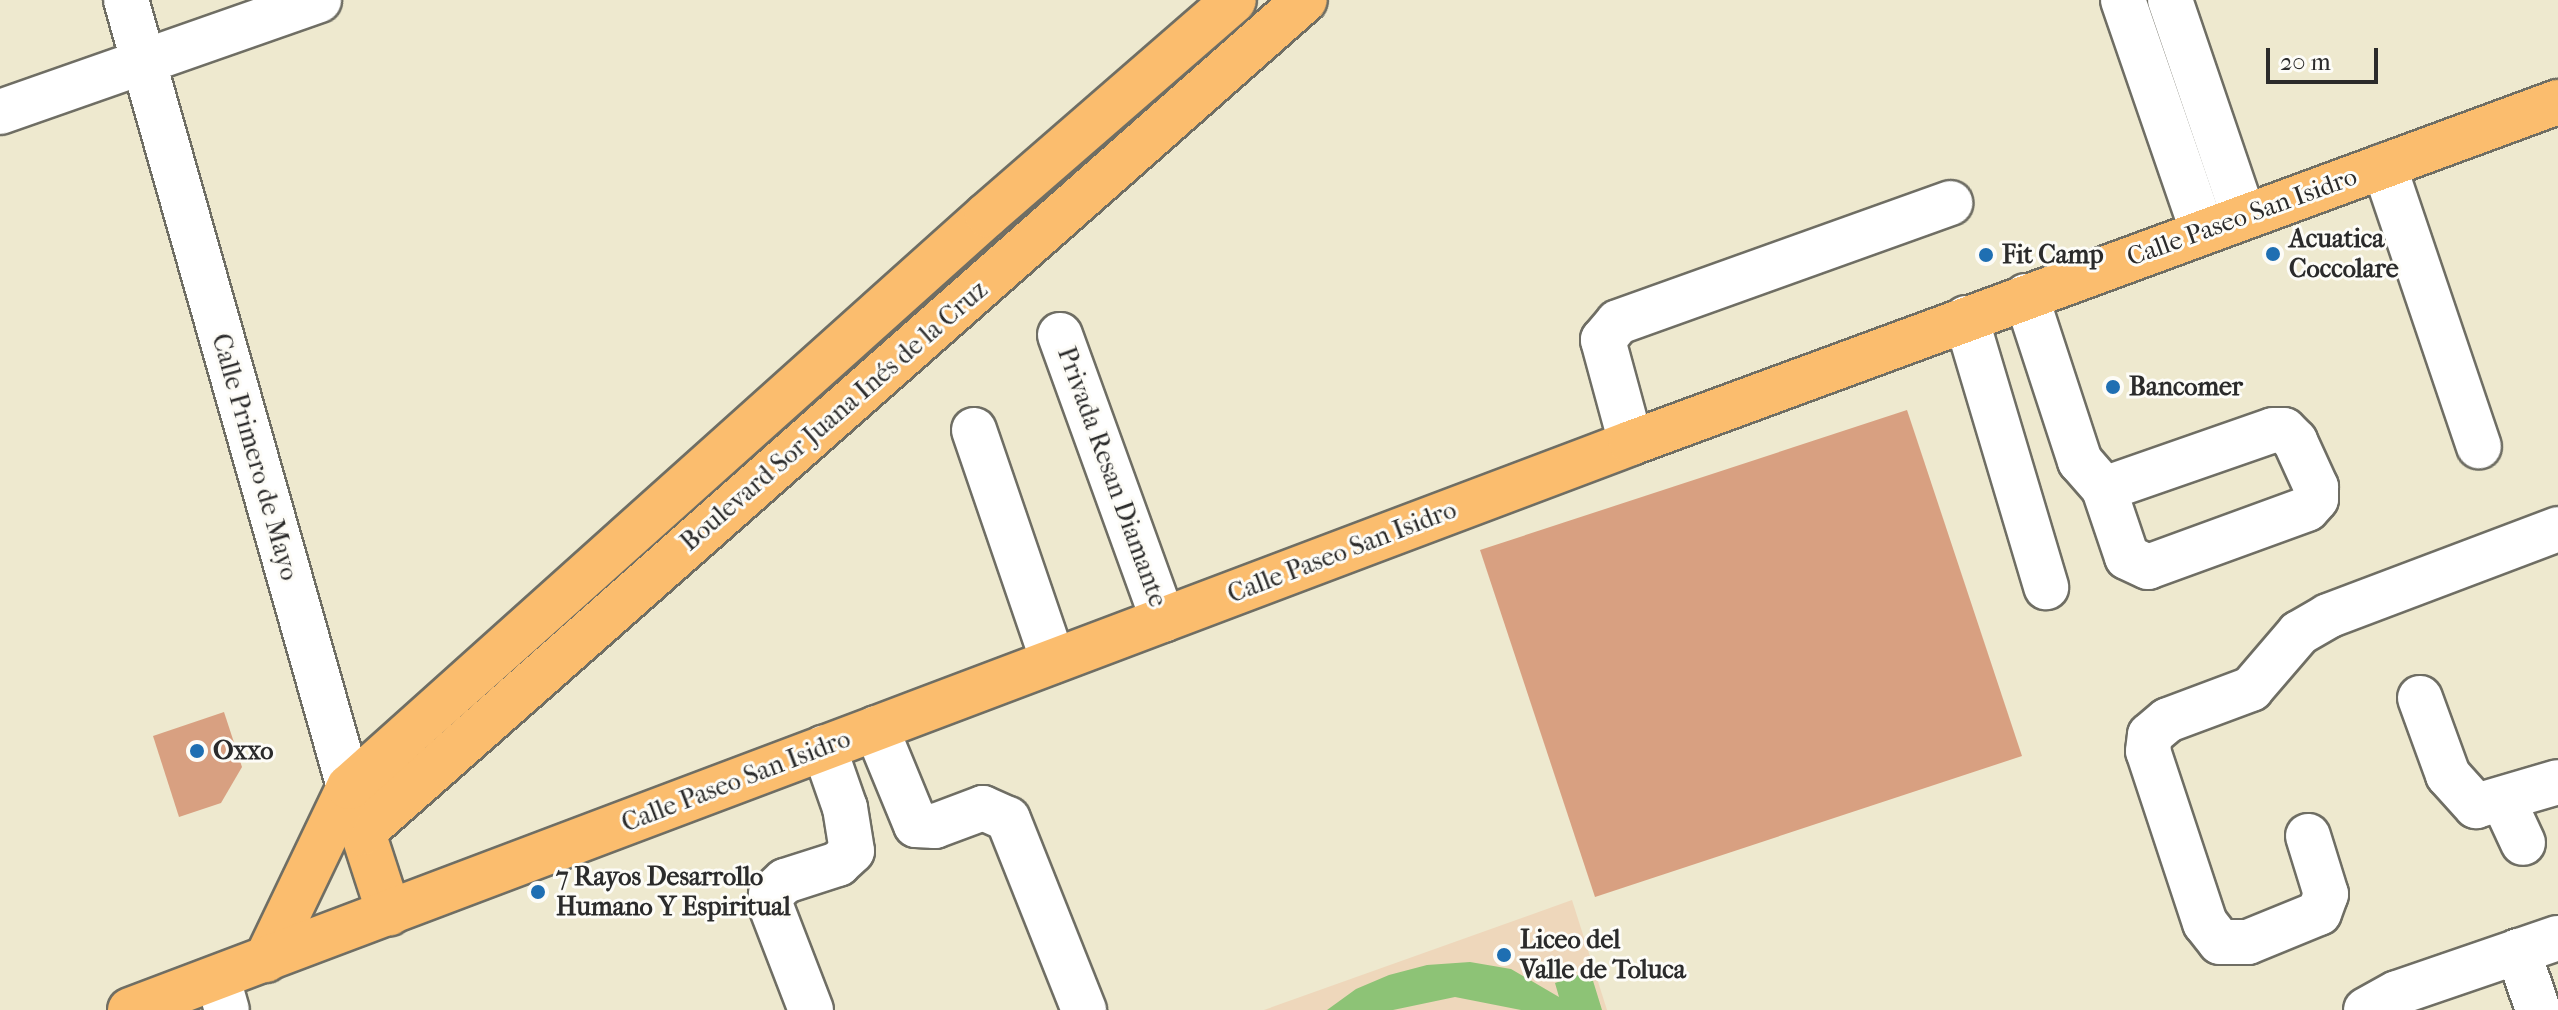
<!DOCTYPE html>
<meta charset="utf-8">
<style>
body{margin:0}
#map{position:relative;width:2558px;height:1010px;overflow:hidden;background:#eee9cf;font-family:"IM FELL French Canon",serif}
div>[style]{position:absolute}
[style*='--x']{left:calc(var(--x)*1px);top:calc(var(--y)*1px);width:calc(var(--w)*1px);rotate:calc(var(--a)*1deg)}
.built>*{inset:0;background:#eed7bb}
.green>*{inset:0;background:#8dc376}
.building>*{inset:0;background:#d8a081}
.roads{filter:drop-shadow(2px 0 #6f6e64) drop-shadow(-2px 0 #6f6e64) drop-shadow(0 2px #6f6e64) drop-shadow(0 -2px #6f6e64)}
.minor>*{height:44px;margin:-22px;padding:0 22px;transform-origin:22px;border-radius:22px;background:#fff}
.major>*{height:44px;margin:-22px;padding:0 22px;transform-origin:22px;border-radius:22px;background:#fbbd6e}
.dots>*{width:22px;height:22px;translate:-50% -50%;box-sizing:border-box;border:4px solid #fdfcf7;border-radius:50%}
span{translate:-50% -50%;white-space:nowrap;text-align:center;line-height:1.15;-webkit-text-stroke:6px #fdfcf7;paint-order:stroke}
.street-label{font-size:26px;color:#2b2b2b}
.poi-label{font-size:26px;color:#2b2b2b;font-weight:700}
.left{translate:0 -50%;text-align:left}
.scale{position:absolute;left:2266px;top:48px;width:112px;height:36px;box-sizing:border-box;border:4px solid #2b2b2b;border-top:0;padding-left:10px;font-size:24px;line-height:28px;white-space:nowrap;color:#2b2b2b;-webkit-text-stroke:6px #fdfcf7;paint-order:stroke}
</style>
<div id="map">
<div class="built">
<div style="clip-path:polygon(1572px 900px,1607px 1010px,1264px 1010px)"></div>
</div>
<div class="green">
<div style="clip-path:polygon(1470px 962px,1511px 969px,1559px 997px,1555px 983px,1590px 971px,1602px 1010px,1521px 1010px,1455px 997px,1393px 1010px,1327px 1010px,1356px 989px,1389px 975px,1427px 965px)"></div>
</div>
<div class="building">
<div style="clip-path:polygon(1907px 410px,2022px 756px,1595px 897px,1480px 550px)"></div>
<div style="clip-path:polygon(224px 712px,242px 767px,221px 803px,179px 817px,153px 736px)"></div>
</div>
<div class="roads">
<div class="minor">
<div style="--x:126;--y:0;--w:818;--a:74.18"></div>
<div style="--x:2123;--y:0;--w:245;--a:71"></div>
<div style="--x:2170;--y:0;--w:229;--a:71.2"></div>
<div style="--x:0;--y:112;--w:338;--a:-19.3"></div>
<div style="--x:2384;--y:166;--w:296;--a:71.3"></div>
<div style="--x:2026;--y:296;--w:174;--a:71.9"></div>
<div style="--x:2080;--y:461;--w:37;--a:49"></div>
<div style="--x:1966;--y:318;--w:281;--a:73.4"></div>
<div style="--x:1060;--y:335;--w:303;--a:70.1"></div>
<div style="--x:974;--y:430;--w:244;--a:71.1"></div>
<div style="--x:2273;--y:430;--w:11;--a:0"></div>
<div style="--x:2284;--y:430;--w:16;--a:45"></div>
<div style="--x:2295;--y:441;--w:51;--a:65.5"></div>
<div style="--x:2316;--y:487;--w:12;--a:90"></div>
<div style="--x:2316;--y:499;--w:13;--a:132"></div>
<div style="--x:2307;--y:509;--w:169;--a:160"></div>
<div style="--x:2148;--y:567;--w:23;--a:-155"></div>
<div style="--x:2127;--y:557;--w:72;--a:-108.7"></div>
<div style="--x:2104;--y:489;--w:179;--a:-19.2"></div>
<div style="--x:1631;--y:443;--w:107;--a:-105.2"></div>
<div style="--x:1603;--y:340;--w:23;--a:-50"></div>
<div style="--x:1618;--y:322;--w:353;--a:-19.7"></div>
<div style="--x:2420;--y:698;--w:82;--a:70"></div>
<div style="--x:2448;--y:775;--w:42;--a:47.9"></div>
<div style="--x:2476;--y:806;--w:85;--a:-16.3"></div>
<div style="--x:876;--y:728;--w:105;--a:67.6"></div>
<div style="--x:916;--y:825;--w:19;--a:3"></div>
<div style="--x:935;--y:826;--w:51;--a:-20.6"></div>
<div style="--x:983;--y:808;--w:27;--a:24"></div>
<div style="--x:1008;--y:819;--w:206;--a:68.3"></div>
<div style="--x:2504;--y:802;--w:45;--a:65.1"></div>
<div style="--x:2308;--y:836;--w:61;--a:72.8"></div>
<div style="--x:2326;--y:894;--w:20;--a:110"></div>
<div style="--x:2319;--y:913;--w:77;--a:157.8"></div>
<div style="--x:2248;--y:942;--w:28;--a:180"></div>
<div style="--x:2220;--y:942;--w:24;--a:-128"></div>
<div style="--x:2205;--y:923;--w:181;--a:-108.3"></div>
<div style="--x:2148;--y:751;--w:16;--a:-83"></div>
<div style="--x:2150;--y:735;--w:23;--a:-40"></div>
<div style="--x:2168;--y:720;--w:89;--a:-20.5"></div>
<div style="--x:2251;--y:689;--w:74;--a:-49.4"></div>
<div style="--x:2299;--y:633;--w:34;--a:-30"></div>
<div style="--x:2328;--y:616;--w:246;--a:-20.7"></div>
<div style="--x:2518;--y:951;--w:62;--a:71.3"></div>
<div style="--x:218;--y:979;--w:32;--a:74"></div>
<div style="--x:811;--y:1010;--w:114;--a:-111.1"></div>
<div style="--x:770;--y:904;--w:10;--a:-84"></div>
<div style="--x:771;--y:894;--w:19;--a:-43"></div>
<div style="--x:785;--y:881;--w:56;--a:-17.8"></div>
<div style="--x:838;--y:864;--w:19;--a:-43"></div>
<div style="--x:852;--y:851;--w:44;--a:-99.2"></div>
<div style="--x:845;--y:808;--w:64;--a:-109.3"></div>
<div style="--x:2366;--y:1010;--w:35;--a:-29"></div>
<div style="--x:2397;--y:993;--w:170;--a:-18.9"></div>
</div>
<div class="major">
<div style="--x:354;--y:805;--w:114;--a:72"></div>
<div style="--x:362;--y:833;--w:1258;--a:-41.46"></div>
<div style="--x:266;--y:960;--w:192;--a:-64.4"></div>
<div style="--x:349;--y:787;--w:857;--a:-41.88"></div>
<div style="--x:987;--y:215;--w:327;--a:-41"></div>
<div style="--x:130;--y:1010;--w:1605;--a:-20.69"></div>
<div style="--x:1631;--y:443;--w:988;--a:-20.2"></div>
</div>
</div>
<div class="dots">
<div style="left:2273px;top:254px;background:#1f6fb2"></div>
<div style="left:1986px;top:255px;background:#1f6fb2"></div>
<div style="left:2113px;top:387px;background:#1f6fb2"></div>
<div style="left:197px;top:751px;background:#1f6fb2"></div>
<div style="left:538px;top:892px;background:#1f6fb2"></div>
<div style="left:1504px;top:955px;background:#1f6fb2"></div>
</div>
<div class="street-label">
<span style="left:2242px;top:217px;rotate:-20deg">Calle Paseo San Isidro</span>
<span style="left:834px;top:416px;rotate:-41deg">Boulevard Sor Juana Inés de la Cruz</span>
<span style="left:255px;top:457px;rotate:74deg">Calle Primero de Mayo</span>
<span style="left:1112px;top:477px;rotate:70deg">Privada Resan Diamante</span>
<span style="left:1342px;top:552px;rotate:-21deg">Calle Paseo San Isidro</span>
<span style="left:736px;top:781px;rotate:-21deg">Calle Paseo San Isidro</span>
</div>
<div class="poi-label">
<span class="left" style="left:2289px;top:254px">Acuatica<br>Coccolare</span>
<span class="left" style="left:2002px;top:255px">Fit Camp</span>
<span class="left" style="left:2129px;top:387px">Bancomer</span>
<span class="left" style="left:213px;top:751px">Oxxo</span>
<span class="left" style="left:556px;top:892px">7 Rayos Desarrollo<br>Humano Y Espiritual</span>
<span class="left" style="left:1520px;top:955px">Liceo del<br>Valle de Toluca</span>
</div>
<div class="scale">20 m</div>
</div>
